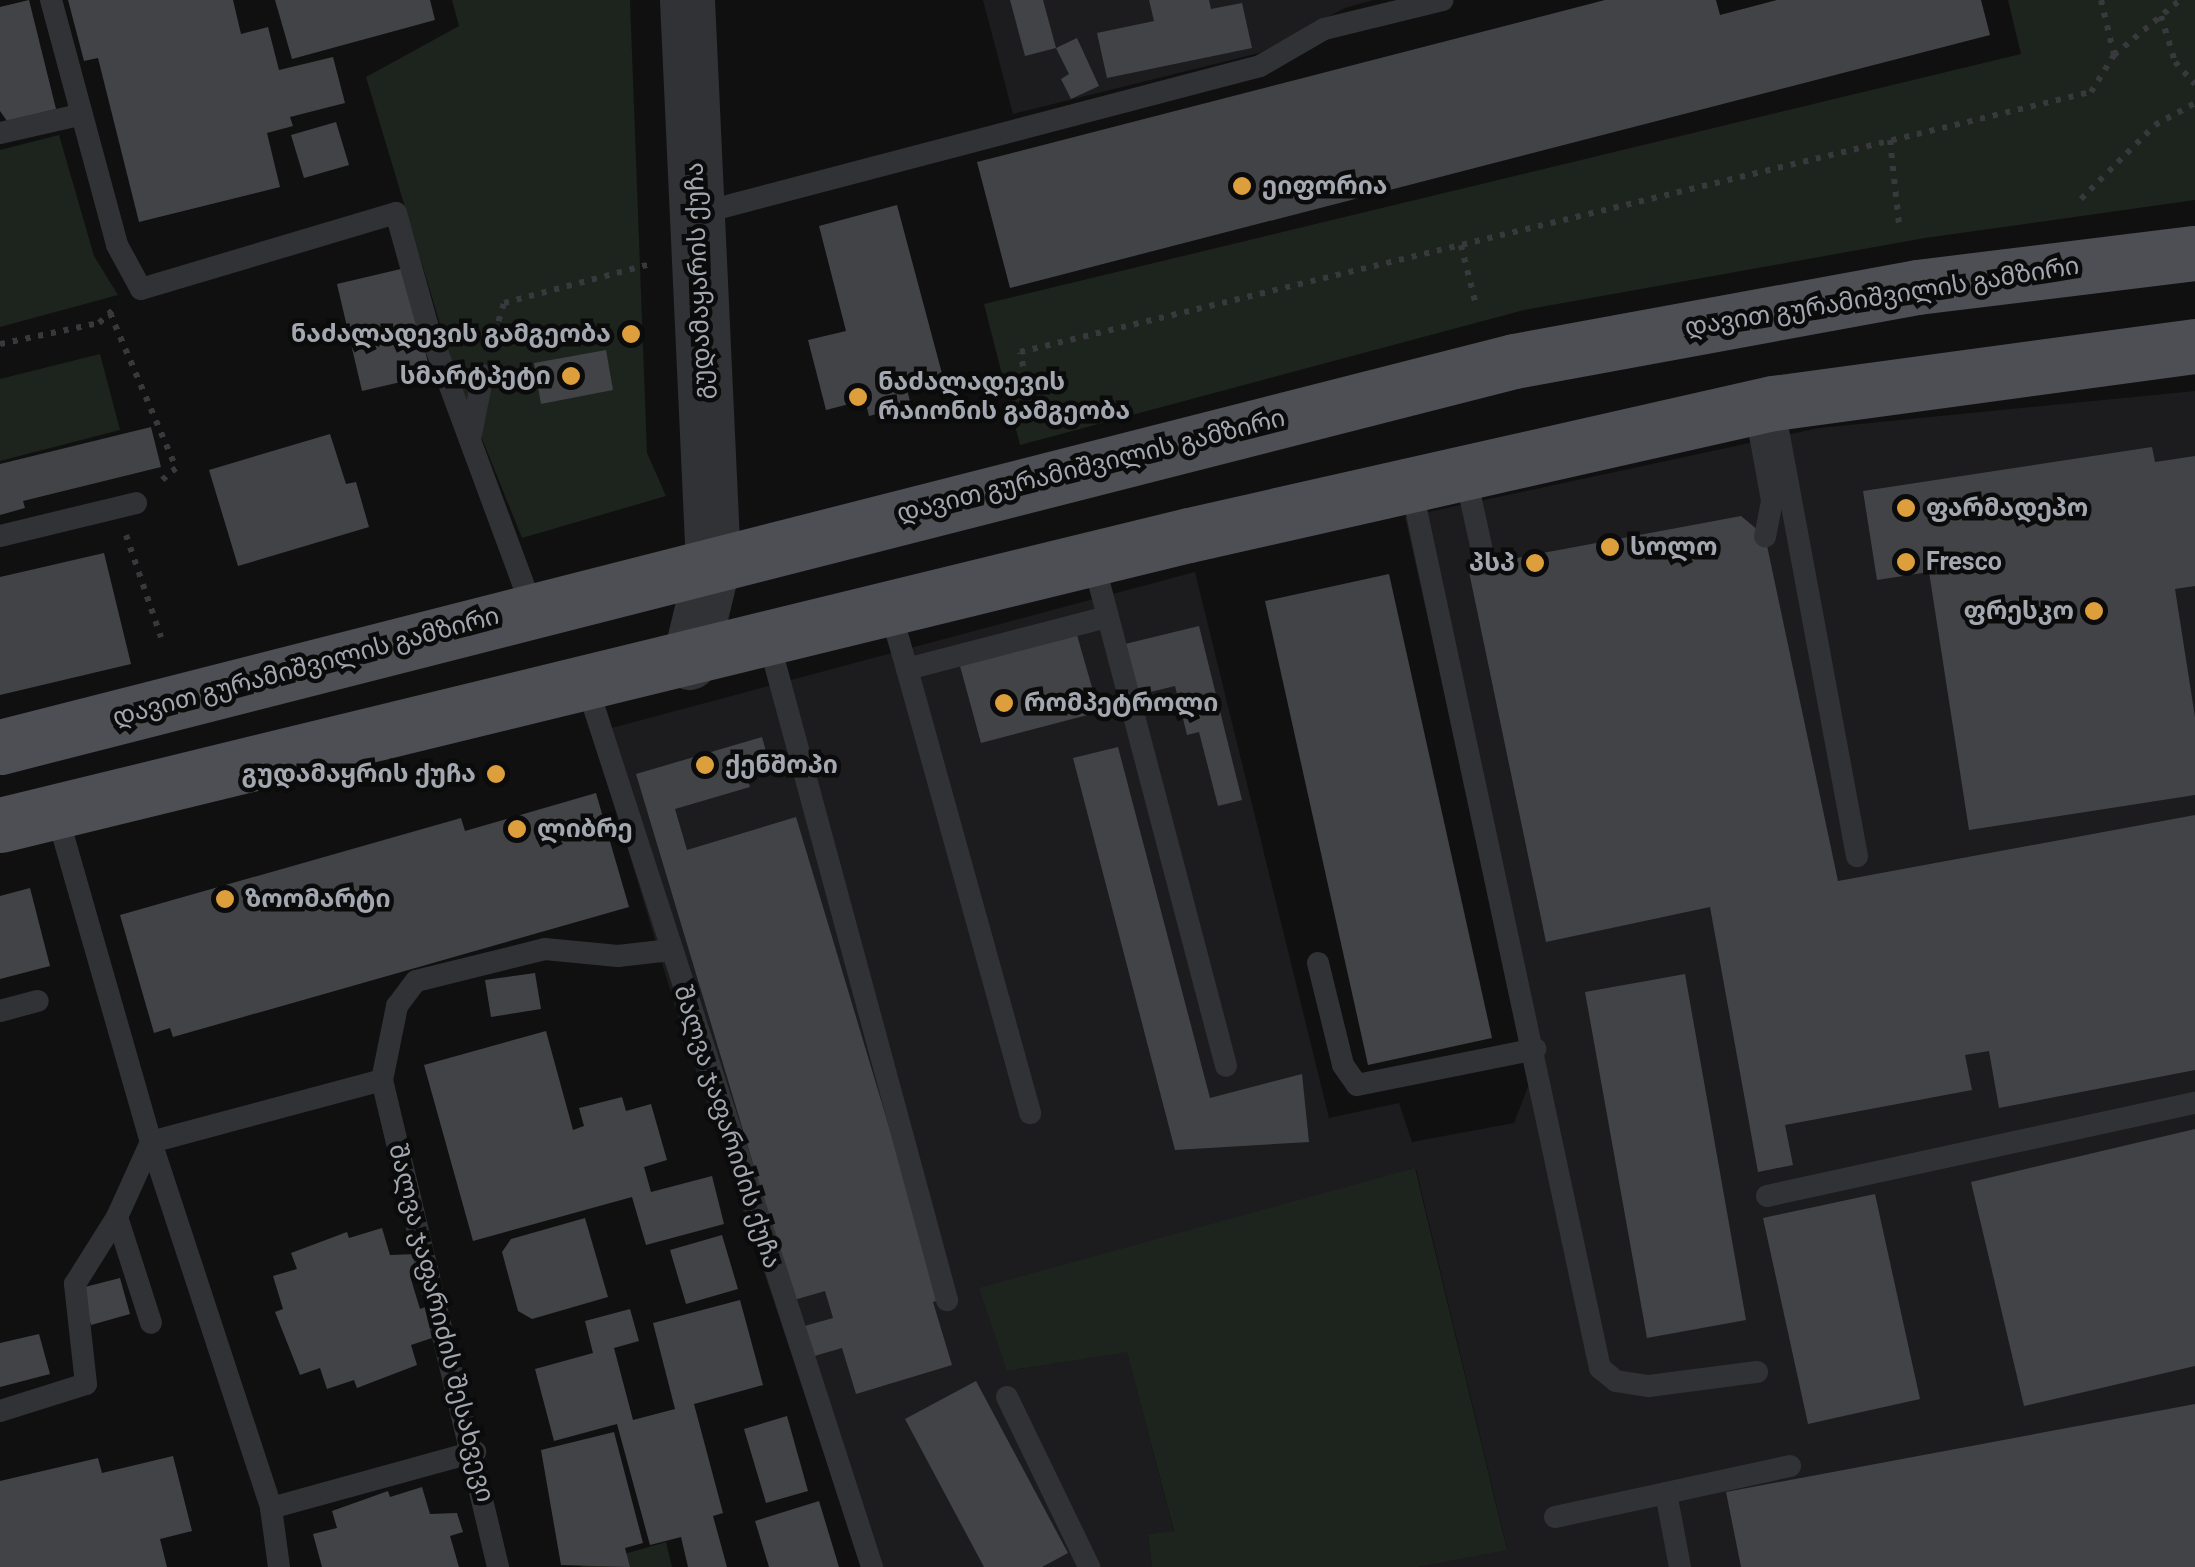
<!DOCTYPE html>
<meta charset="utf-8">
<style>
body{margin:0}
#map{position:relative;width:2195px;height:1567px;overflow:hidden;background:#101011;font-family:Roboto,"Noto Sans Georgian",sans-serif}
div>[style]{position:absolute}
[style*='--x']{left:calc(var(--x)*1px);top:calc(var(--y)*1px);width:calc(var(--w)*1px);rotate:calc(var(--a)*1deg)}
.built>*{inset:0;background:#1c1c1e}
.green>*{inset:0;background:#1d231d}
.building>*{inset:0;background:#414346}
.path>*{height:6px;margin-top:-3px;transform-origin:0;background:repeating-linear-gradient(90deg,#37393c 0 5px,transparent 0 13px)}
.service>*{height:22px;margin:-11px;padding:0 11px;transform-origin:11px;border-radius:11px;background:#313235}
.tertiary>*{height:55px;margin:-27.5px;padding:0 27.5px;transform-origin:27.5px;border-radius:27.5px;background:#313235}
.primary>*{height:55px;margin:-27.5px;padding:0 27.5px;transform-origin:27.5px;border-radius:27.5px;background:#4d4f54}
.dots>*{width:28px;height:28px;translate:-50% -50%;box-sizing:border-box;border:5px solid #0b0b0c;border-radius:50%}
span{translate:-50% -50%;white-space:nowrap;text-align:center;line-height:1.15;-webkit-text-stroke:9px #0b0b0c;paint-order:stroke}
.poi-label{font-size:25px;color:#a2a7b0;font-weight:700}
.left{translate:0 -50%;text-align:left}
.right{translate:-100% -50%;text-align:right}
.street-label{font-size:25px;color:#a2a7b0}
</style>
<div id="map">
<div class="built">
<div style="clip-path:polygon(983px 0,1373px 0,1345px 8px,1259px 53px,1013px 114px)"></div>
<div style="clip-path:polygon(2195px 391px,2195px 1567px,1418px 1567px,1507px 1549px,1416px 1169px,1007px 1371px,1127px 1351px,1174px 1532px,1148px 1534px,1152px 1567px,863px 1567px,681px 1026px,593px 733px,1195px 572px,1329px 1118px,1399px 1103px,1412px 1142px,1514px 1123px,1531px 1079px,1405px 517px,1819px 428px)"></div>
</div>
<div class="green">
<div style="clip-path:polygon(452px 0,630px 0,647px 453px,666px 496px,522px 538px,452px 364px,366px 77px,459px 26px)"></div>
<div style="clip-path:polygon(2008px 0,2195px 0,2195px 200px,1925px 238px,1524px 310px,1020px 445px,984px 304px,2021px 54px)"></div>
<div style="clip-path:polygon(59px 135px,94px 256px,118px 295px,0 327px,0 150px)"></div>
<div style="clip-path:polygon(100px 354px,120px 430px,0 461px,0 379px)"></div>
<div style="clip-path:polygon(1415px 1168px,1507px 1550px,1418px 1567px,1152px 1567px,1148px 1534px,1174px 1531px,1127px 1352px,1007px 1371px,979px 1288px)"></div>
<div style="clip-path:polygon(666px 1542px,672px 1567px,579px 1567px)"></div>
</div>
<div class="building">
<div style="clip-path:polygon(29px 0,56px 109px,7px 121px,0 111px,0 7px)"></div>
<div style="clip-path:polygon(68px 0,233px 0,241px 34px,268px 27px,279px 70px,333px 57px,345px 103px,290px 117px,293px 126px,267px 133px,280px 187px,139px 222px,98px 58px,84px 61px)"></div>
<div style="clip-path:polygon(275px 0,430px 0,435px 20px,292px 59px)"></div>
<div style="clip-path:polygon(1010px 0,1043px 0,1056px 48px,1025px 56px)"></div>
<div style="clip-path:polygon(1149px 0,1209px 0,1211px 9px,1242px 3px,1252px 48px,1107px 78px,1097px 33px,1154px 21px)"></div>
<div style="clip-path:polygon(1605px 0,1716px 0,1720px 15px,1777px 0,1981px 0,1990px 35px,1010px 288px,977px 162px)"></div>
<div style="clip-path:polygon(1077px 38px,1099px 86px,1071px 99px,1061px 79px,1069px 74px,1056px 48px)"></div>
<div style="clip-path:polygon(336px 122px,349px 165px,304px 178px,291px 135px)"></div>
<div style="clip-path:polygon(897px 205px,944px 381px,907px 390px,911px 405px,869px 416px,865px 400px,826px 410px,808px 340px,846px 331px,819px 226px)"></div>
<div style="clip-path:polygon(405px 268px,431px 375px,362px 391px,337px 284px)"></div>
<div style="clip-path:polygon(606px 350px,613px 390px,541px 404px,534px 363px)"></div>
<div style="clip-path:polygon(151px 427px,161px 467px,23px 501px,25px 508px,0 515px,0 464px)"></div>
<div style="clip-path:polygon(330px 434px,346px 484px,356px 482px,369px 527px,238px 566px,209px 470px)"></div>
<div style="clip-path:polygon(2152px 447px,2155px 462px,2195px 456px,2195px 586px,2175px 589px,2195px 717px,2195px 795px,1969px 830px,1929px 572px,1877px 580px,1863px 491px)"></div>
<div style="clip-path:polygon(1741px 516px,1765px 536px,1838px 881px,2195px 815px,2195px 1070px,1999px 1108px,1989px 1051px,1965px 1055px,1972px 1090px,1785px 1125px,1793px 1165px,1758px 1172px,1710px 907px,1546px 942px,1468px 567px)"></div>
<div style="clip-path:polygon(104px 553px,131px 664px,0 695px,0 577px)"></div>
<div style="clip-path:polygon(1389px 574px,1492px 1038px,1368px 1065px,1265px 601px)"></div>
<div style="clip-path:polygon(1199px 626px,1242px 800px,1218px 806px,1199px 732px,1187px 735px,1175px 686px,1138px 695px,1125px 644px)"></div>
<div style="clip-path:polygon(1077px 635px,1099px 712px,981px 743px,960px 666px)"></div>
<div style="clip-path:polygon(762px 737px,770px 766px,746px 774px,750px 787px,675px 809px,687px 850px,796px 817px,941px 1300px,933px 1302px,952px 1365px,856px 1394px,842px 1348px,811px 1357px,801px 1327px,833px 1318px,825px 1291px,794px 1300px,636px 774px)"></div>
<div style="clip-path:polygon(1118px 747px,1210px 1098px,1302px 1074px,1309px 1142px,1175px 1150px,1073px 758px)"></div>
<div style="clip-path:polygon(596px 793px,629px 907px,173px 1037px,170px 1028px,154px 1033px,120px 915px,461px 818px,465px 831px)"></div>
<div style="clip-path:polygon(30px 888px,50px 966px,0 979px,0 896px)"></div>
<div style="clip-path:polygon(535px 973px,541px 1009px,491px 1017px,485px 980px)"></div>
<div style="clip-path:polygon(1685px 974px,1746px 1320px,1647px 1338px,1585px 992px)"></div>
<div style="clip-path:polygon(546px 1031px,573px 1130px,584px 1126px,579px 1108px,622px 1097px,626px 1111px,651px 1104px,667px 1160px,644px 1167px,651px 1192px,712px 1176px,724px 1224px,646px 1245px,632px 1197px,473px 1241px,424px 1065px)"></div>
<div style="clip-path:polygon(2195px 1129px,2195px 1366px,2024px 1406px,1971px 1182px)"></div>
<div style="clip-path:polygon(1875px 1194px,1920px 1399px,1808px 1424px,1763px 1218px)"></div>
<div style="clip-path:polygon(585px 1218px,608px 1297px,532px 1319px,518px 1311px,502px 1252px,511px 1239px)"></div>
<div style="clip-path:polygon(382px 1228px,390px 1255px,417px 1254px,423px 1272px,410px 1276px,420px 1309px,431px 1305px,438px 1328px,430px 1330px,432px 1338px,411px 1345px,417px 1365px,357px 1388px,354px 1380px,327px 1389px,320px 1368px,300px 1375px,275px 1312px,283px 1309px,273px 1276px,297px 1269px,291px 1253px,347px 1232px,349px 1238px)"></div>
<div style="clip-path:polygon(722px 1235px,738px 1289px,686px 1304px,670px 1250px)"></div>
<div style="clip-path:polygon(120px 1278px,130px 1314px,91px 1325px,81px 1288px)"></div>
<div style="clip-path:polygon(740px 1300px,763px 1385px,694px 1404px,723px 1513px,713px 1516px,727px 1567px,688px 1567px,681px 1537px,650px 1545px,617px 1424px,554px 1441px,535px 1369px,593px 1353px,585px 1321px,630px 1309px,639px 1341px,614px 1348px,633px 1420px,675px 1409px,653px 1323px)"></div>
<div style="clip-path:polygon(39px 1334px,50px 1374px,0 1387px,0 1343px)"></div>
<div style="clip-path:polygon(976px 1381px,1068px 1553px,1042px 1567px,984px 1567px,905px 1419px)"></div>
<div style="clip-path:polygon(2195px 1404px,2195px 1567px,1741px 1567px,1726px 1492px)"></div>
<div style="clip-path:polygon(787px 1416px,808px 1491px,766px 1503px,744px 1429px)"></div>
<div style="clip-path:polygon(614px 1432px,643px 1543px,625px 1548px,630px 1567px,561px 1565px,541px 1450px)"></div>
<div style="clip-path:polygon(173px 1456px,192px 1531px,160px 1539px,167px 1567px,0 1567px,0 1481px,98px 1458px,102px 1473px)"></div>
<div style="clip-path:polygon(422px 1487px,430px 1514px,457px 1513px,463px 1532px,450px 1536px,459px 1567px,322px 1567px,313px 1534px,337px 1528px,332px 1511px,388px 1491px,390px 1497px)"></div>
<div style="clip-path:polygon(819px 1501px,839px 1567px,769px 1567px,755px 1521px)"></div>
</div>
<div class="path">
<div style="--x:2101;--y:0;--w:57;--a:76.7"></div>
<div style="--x:2161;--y:16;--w:48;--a:73.1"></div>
<div style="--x:2175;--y:62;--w:30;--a:48"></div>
<div style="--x:1890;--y:140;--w:84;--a:83.9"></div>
<div style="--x:2081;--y:199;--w:105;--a:-45"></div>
<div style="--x:2155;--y:125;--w:46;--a:-28.8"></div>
<div style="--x:1461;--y:245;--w:58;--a:76"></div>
<div style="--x:110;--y:313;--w:168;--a:66.9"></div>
<div style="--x:176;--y:468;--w:23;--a:139"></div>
<div style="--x:0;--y:344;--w:101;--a:-12"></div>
<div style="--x:99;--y:323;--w:18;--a:-43"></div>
<div style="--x:491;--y:346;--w:45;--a:-73.2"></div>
<div style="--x:504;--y:303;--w:152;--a:-14.9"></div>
<div style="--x:1034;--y:417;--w:66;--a:-102.2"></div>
<div style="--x:1020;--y:352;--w:1102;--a:-13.65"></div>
<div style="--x:2091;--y:92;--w:44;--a:-58.1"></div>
<div style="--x:2114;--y:55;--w:86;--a:-39.8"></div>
<div style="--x:126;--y:535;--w:108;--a:71.1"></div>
</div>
<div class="service">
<div style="--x:51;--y:0;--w:254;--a:74.9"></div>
<div style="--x:117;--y:245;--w:50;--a:61.4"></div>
<div style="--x:141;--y:289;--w:266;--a:-16.6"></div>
<div style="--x:396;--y:213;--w:115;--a:74.4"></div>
<div style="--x:427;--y:324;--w:303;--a:69.7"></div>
<div style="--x:0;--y:133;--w:81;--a:-12.8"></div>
<div style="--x:697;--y:214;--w:582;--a:-14.73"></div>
<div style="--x:1260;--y:66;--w:74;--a:-30"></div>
<div style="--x:1324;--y:29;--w:122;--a:-13.7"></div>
<div style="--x:1773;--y:403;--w:461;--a:79.5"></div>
<div style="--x:1755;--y:407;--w:96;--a:79.7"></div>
<div style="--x:1772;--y:501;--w:36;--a:101"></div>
<div style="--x:470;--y:439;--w:65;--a:-78.5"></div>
<div style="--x:1465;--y:473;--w:93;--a:77.6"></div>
<div style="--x:1411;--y:486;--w:902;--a:77.91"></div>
<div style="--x:1600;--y:1368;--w:21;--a:39"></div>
<div style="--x:1616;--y:1381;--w:33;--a:9"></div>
<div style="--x:1649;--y:1386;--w:109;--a:-7.4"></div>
<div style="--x:0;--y:536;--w:140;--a:-13.6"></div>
<div style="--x:1093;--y:560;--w:523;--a:75.27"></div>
<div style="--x:890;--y:610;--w:61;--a:73.9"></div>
<div style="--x:907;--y:669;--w:206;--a:-14.6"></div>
<div style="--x:769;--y:642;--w:682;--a:74.86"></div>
<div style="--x:907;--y:669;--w:461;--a:74.5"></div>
<div style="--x:587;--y:686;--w:926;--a:72.07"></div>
<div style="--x:56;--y:811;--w:344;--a:74"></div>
<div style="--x:151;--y:1142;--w:385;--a:71.8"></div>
<div style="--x:271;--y:1508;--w:60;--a:82.3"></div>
<div style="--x:1318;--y:963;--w:105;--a:76.2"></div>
<div style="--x:1343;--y:1065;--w:24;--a:55"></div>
<div style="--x:1357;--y:1085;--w:182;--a:-11.4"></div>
<div style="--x:0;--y:1011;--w:39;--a:-15"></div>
<div style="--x:382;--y:1080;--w:501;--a:76.6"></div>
<div style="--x:382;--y:1080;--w:76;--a:-78.5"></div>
<div style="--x:397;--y:1006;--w:31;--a:-53"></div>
<div style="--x:416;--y:981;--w:133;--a:-13.9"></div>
<div style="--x:545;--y:949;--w:73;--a:5.5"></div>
<div style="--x:618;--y:956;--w:53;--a:-6.5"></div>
<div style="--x:1767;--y:1196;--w:438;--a:-12.3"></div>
<div style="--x:117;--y:1217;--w:111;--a:72.2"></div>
<div style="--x:1007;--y:1397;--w:189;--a:64.2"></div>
<div style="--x:0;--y:1411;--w:90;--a:-17.4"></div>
<div style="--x:86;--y:1384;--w:101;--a:-96.3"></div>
<div style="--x:75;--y:1284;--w:79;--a:-57.9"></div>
<div style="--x:117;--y:1217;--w:82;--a:-65.6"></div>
<div style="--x:151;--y:1142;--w:239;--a:-15"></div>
<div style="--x:1666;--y:1493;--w:127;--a:-12.3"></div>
<div style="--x:271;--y:1508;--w:212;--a:-15.4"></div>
<div style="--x:1555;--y:1517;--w:114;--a:-12.2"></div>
<div style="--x:1666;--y:1493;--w:75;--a:79.3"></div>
</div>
<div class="tertiary">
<div style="--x:687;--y:0;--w:564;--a:87.36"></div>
<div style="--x:713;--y:563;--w:102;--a:103.6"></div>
</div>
<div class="primary">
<div style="--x:0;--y:747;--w:1562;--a:-14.3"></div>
<div style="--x:1514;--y:361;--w:410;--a:-10.4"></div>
<div style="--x:1917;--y:287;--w:280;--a:-7"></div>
<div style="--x:0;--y:825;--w:1224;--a:-13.71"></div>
<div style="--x:1189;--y:535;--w:599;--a:-12.74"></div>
<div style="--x:1773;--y:403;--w:426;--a:-7.7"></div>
</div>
<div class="dots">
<div style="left:1242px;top:186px;background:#dd9e3c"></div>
<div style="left:631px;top:334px;background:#dd9e3c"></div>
<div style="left:571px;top:376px;background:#dd9e3c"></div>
<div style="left:858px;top:397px;background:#dd9e3c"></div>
<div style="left:1906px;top:508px;background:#dd9e3c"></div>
<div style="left:1610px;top:547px;background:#dd9e3c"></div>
<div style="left:1906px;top:562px;background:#dd9e3c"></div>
<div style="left:1535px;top:563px;background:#dd9e3c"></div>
<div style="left:2094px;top:611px;background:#dd9e3c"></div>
<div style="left:1004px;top:703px;background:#dd9e3c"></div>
<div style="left:705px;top:765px;background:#dd9e3c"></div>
<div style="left:496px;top:774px;background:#dd9e3c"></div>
<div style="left:517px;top:829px;background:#dd9e3c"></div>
<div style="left:225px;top:899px;background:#dd9e3c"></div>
</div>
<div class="poi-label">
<span class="left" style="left:1262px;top:186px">ეიფორია</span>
<span class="right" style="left:611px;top:334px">ნაძალადევის გამგეობა</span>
<span class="right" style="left:551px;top:376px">სმარტპეტი</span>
<span class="left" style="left:878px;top:397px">ნაძალადევის<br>რაიონის გამგეობა</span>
<span class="left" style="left:1926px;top:508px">ფარმადეპო</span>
<span class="left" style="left:1630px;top:547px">სოლო</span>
<span class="left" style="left:1926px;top:562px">Fresco</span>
<span class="right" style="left:1515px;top:563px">პსპ</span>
<span class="right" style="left:2074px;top:611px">ფრესკო</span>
<span class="left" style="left:1024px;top:703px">რომპეტროლი</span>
<span class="left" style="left:725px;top:765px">ქენშოპი</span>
<span class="right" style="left:476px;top:774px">გუდამაყრის ქუჩა</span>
<span class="left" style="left:537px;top:829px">ლიბრე</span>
<span class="left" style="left:245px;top:899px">ზოომარტი</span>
</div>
<div class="street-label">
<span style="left:699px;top:281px;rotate:-92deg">გუდამაყარის ქუჩა</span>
<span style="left:1882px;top:297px;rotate:-9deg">დავით გურამიშვილის გამზირი</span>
<span style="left:1091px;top:466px;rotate:-14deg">დავით გურამიშვილის გამზირი</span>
<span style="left:306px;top:667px;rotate:-15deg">დავით გურამიშვილის გამზირი</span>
<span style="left:727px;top:1127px;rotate:72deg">შალვა ჯაფარიძის ქუჩა</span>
<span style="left:441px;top:1323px;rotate:76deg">შალვა ჯაფარიძის შესახვევი</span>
</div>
</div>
